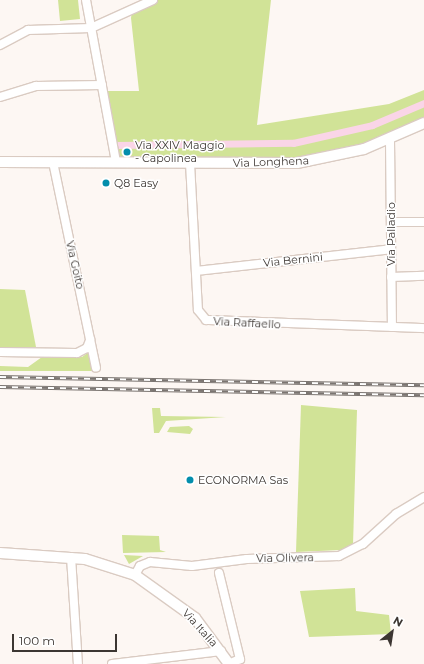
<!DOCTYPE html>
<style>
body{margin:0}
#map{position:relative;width:424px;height:664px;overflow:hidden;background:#fdf7f3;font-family:Montserrat,sans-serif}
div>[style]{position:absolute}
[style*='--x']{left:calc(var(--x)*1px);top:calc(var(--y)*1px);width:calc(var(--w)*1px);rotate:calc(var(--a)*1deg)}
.green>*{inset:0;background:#d1e397}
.canal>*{height:7px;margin:-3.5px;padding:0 3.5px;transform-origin:3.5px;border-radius:3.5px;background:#fad5e7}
.roads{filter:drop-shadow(1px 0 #dacbc2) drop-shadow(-1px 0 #dacbc2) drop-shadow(0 1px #dacbc2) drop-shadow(0 -1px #dacbc2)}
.minor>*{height:8px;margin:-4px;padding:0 4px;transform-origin:4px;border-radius:4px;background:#fff}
.tertiary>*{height:10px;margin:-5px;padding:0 5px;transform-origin:5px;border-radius:5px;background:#fff}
.rail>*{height:3.5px;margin-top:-1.75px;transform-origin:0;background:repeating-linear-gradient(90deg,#fff 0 6px,#7b7571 0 12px);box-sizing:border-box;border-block:1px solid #7b7571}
.dots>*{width:11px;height:11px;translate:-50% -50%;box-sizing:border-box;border:2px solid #fff;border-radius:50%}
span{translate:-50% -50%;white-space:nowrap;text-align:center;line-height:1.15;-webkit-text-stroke:3px #fff;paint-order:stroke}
.poi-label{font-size:11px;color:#3c3632}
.left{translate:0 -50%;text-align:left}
.street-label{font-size:11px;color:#3c3632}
.north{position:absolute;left:372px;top:612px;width:40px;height:40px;-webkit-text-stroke:3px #fff;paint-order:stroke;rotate:30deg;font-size:11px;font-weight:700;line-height:16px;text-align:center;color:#3c3632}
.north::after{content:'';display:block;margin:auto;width:14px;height:18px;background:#3c3632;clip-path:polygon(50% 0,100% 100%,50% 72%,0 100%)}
.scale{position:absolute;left:12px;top:634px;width:105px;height:18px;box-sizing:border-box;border:2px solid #3c3632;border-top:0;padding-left:5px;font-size:12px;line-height:14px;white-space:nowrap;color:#3c3632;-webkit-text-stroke:3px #fff;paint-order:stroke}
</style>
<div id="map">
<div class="green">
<div style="clip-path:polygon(58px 0,78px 0,80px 19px,60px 21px)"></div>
<div style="clip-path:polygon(153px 0,271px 0,257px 125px,389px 104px,424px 90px,424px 123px,325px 158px,116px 162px,106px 91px,139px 91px,131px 18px,132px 11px)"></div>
<div style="clip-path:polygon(0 289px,25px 290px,36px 347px,0 347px)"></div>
<div style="clip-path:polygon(89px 352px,95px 371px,0 371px,0 366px,28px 367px,42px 357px,82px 357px)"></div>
<div style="clip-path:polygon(301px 405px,357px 410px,353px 545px,341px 550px,296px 552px)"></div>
<div style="clip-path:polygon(152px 408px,160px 408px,161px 416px,226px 417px,166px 421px,159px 433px,154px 433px)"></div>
<div style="clip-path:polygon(189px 426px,193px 429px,190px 434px,167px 432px,170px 427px)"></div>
<div style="clip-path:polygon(122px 535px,159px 536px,160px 550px,166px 552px,123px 553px)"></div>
<div style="clip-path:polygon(124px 555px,143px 556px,129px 564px)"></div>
<div style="clip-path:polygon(355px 588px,356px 611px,389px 615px,391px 634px,309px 637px,300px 591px)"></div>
</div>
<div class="canal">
<div style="--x:117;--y:145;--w:176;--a:-0.7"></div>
<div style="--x:293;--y:143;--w:81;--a:-12.8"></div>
<div style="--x:372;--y:125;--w:56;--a:-22.9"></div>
</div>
<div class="roads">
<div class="minor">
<div style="--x:86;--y:0;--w:165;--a:79.5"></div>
<div style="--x:0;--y:45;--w:32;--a:-28"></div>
<div style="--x:28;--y:30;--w:63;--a:-1.8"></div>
<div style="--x:91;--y:28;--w:68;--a:-24.3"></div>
<div style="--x:0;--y:97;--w:38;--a:-17"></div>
<div style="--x:36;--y:86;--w:66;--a:-0.9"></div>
<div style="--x:390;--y:140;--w:187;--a:89.4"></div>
<div style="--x:53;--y:162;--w:210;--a:78.2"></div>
<div style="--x:190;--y:163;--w:147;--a:86.9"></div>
<div style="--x:198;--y:310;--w:13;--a:51"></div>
<div style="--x:206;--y:320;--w:218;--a:2.1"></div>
<div style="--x:392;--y:222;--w:32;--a:0"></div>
<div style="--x:196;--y:271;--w:196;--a:-6.4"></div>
<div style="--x:391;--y:277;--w:33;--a:-2"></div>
<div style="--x:0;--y:352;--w:77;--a:0.7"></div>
<div style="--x:77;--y:353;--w:11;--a:-27"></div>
<div style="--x:87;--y:348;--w:9;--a:-69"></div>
<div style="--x:71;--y:557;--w:107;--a:86.3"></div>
<div style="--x:219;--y:573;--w:89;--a:76.3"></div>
<div style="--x:240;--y:659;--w:13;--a:157"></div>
<div style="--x:135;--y:575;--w:10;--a:-61"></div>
<div style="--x:140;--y:566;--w:11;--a:-22"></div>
<div style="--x:150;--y:562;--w:42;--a:5.4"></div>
<div style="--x:192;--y:566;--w:55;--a:-7.3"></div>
<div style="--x:247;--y:559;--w:92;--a:-1.9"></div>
<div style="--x:339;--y:556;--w:27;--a:-27"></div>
<div style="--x:363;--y:544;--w:45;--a:-42.3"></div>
<div style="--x:396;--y:514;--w:33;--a:-31"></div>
<div style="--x:112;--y:664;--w:110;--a:-6.8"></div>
</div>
<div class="tertiary">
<div style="--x:0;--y:162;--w:297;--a:0.2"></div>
<div style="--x:297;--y:163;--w:68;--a:-11.8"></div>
<div style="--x:364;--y:149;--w:65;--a:-23.4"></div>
<div style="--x:0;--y:553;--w:85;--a:4"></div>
<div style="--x:85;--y:559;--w:52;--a:17.7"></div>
<div style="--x:135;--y:575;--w:74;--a:35.6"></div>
<div style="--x:195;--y:618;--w:57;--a:53.5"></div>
</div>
</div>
<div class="rail">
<div style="--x:0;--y:377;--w:424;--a:1.1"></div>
<div style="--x:0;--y:387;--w:424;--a:1.1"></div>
</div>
<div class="dots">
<div style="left:127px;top:152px;background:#038eac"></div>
<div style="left:106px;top:183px;background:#038eac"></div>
<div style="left:190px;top:480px;background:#038eac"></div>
</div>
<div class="poi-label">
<span class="left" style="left:135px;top:152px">Via XXIV Maggio<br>- Capolinea</span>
<span class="left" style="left:114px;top:183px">Q8 Easy</span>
<span class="left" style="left:198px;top:480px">ECONORMA Sas</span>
</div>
<div class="street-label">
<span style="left:271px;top:162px;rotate:-2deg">Via Longhena</span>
<span style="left:391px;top:234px;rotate:-90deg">Via Palladio</span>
<span style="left:293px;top:260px;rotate:-6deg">Via Bernini</span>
<span style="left:75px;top:265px;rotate:77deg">Via Goito</span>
<span style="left:247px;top:323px;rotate:3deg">Via Raffaello</span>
<span style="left:285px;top:558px;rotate:-1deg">Via Olivera</span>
<span style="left:200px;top:628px;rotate:48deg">Via Italia</span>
</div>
<div class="north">N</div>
<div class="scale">100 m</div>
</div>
